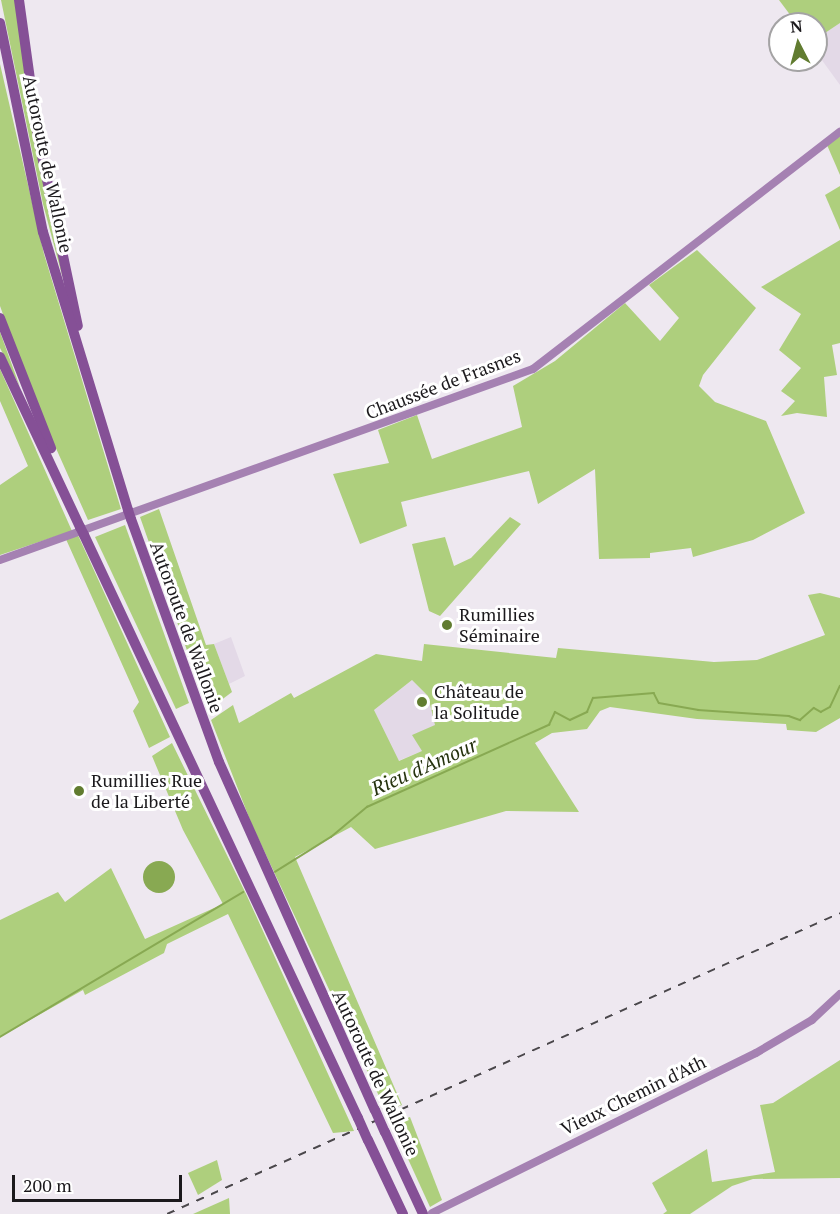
<!DOCTYPE html>
<meta charset="utf-8">
<style>
body{margin:0}
#map{position:relative;width:840px;height:1214px;overflow:hidden;background:#eee8f0;font-family:"PT Serif",serif}
div>[style]{position:absolute}
[style*='--x']{left:calc(var(--x)*1px);top:calc(var(--y)*1px);width:calc(var(--w)*1px);rotate:calc(var(--a)*1deg)}
.built>*{inset:0;background:#e3d9e7}
.green>*{inset:0;background:#aecf7d}
.water>*{inset:0;background:#88a952}
.round{border-radius:50%}
.stream>*{height:1.5px;margin:-0.75px;padding:0 0.75px;transform-origin:0.75px;border-radius:0.75px;background:#88a952}
.secondary>*{height:8px;margin:-4px;padding:0 4px;transform-origin:4px;border-radius:4px;background:#a581b2}
.highway>*{height:10px;margin:-5px;padding:0 5px;transform-origin:5px;border-radius:5px;background:#855096}
.rail>*{height:1.5px;margin-top:-0.75px;transform-origin:0;background:repeating-linear-gradient(90deg,#4a474b 0 8px,transparent 0 16px)}
.highway-bridge>*{height:10px;margin:-5px;padding:0 5px;transform-origin:5px;border-radius:5px;background:#855096}
.dots>*{width:16px;height:16px;translate:-50% -50%;box-sizing:border-box;border:3px solid #fff;border-radius:50%}
span{translate:-50% -50%;white-space:nowrap;text-align:center;line-height:1.15;-webkit-text-stroke:6px #fff;paint-order:stroke}
.street-label{font-size:18px;color:#1b191c}
.poi-label{font-size:18px;color:#1b191c}
.left{translate:0 -50%;text-align:left}
.water-label{font-size:20px;color:#25320e;font-style:italic}
.north{position:absolute;left:768px;top:12px;width:60px;height:60px;box-sizing:border-box;background:#fff;border:2px solid #a4a3a4;border-radius:50%;rotate:354deg;font-size:16px;font-weight:700;line-height:24px;text-align:center;color:#1b191c}
.north::after{content:'';display:block;margin:auto;width:21px;height:27px;background:#617c30;clip-path:polygon(50% 0,100% 100%,50% 72%,0 100%)}
.scale{position:absolute;left:12px;top:1175px;width:170px;height:27px;box-sizing:border-box;border:3px solid #1b191c;border-top:0;padding-left:8px;font-size:18px;line-height:21px;white-space:nowrap;color:#1b191c;-webkit-text-stroke:4px #fff;paint-order:stroke}
</style>
<div id="map">
<div class="built">
<div style="clip-path:polygon(840px 23px,840px 85px,816px 52px,816px 39px)"></div>
<div style="clip-path:polygon(231px 637px,245px 676px,229px 684px,214px 644px)"></div>
<div style="clip-path:polygon(412px 680px,428px 696px,436px 725px,413px 735px,422px 751px,398px 761px,374px 710px)"></div>
</div>
<div class="green">
<div style="clip-path:polygon(1px 0,15px 0,63px 279px,43px 204px)"></div>
<div style="clip-path:polygon(779px 0,840px 0,840px 23px,816px 39px,816px 24px,797px 24px)"></div>
<div style="clip-path:polygon(0 64px,44px 254px,121px 509px,88px 520px,34px 399px,0 306px)"></div>
<div style="clip-path:polygon(840px 136px,840px 175px,827px 145px)"></div>
<div style="clip-path:polygon(840px 186px,840px 230px,825px 195px)"></div>
<div style="clip-path:polygon(840px 240px,840px 343px,832px 345px,837px 375px,824px 377px,827px 417px,797px 413px,781px 416px,795px 401px,781px 391px,801px 368px,779px 350px,801px 314px,761px 287px)"></div>
<div style="clip-path:polygon(697px 250px,756px 308px,703px 375px,699px 386px,715px 402px,766px 421px,805px 513px,753px 540px,693px 557px,691px 548px,650px 553px,650px 558px,599px 559px,595px 469px,538px 504px,529px 471px,401px 502px,407px 526px,360px 544px,333px 474px,389px 463px,378px 430px,417px 415px,432px 459px,522px 427px,513px 386px,555px 361px,625px 303px,660px 341px,679px 318px,649px 285px)"></div>
<div style="clip-path:polygon(0 332px,20px 387px,0 348px)"></div>
<div style="clip-path:polygon(0 369px,72px 531px,0 555px,0 485px,28px 466px,0 401px)"></div>
<div style="clip-path:polygon(159px 509px,206px 645px,214px 644px,232px 692px,208px 710px,140px 517px)"></div>
<div style="clip-path:polygon(510px 517px,521px 524px,440px 616px,429px 611px,412px 544px,445px 537px,454px 566px,471px 558px)"></div>
<div style="clip-path:polygon(125px 525px,189px 703px,176px 709px,95px 537px)"></div>
<div style="clip-path:polygon(77px 533px,170px 737px,149px 748px,133px 711px,139px 702px,65px 537px)"></div>
<div style="clip-path:polygon(evenodd,820px 593px,840px 598px,840px 718px,816px 732px,787px 730px,786px 724px,697px 719px,610px 707px,600px 711px,587px 729px,552px 733px,535px 743px,579px 812px,506px 811px,375px 849px,351px 827px,295px 857px,402px 1105px,386px 1111px,252px 825px,211px 720px,233px 705px,239px 723px,291px 693px,294px 698px,376px 654px,422px 661px,424px 644px,556px 658px,558px 648px,714px 662px,757px 660px,825px 635px,808px 595px,820px 593px,412px 680px,428px 696px,435px 725px,412px 735px,422px 751px,399px 761px,374px 710px,412px 680px)"></div>
<div style="clip-path:polygon(172px 743px,247px 896px,354px 1131px,333px 1133px,228px 914px,167px 944px,164px 953px,85px 995px,83px 990px,0 1037px,0 920px,58px 892px,65px 902px,111px 868px,145px 939px,223px 904px,183px 830px,152px 756px)"></div>
<div style="clip-path:polygon(840px 1060px,840px 1178px,753px 1179px,732px 1186px,690px 1214px,663px 1214px,667px 1211px,652px 1183px,707px 1149px,712px 1182px,775px 1172px,760px 1105px,773px 1103px)"></div>
<div style="clip-path:polygon(410px 1117px,442px 1200px,430px 1207px,392px 1124px)"></div>
<div style="clip-path:polygon(217px 1160px,222px 1180px,198px 1195px,188px 1173px)"></div>
<div style="clip-path:polygon(229px 1198px,230px 1214px,193px 1214px)"></div>
</div>
<div class="water">
<div class="round" style="left:143px;top:861px;width:32px;height:32px"></div>
</div>
<div class="stream">
<div style="--x:275;--y:872;--w:66;--a:-32"></div>
<div style="--x:331;--y:837;--w:47;--a:-39.8"></div>
<div style="--x:367;--y:807;--w:200;--a:-24.3"></div>
<div style="--x:549;--y:725;--w:14;--a:-65"></div>
<div style="--x:555;--y:712;--w:17;--a:28"></div>
<div style="--x:570;--y:720;--w:19;--a:-25"></div>
<div style="--x:587;--y:712;--w:15;--a:-67"></div>
<div style="--x:593;--y:698;--w:61;--a:-4.7"></div>
<div style="--x:654;--y:693;--w:11;--a:63"></div>
<div style="--x:659;--y:703;--w:40;--a:10"></div>
<div style="--x:698;--y:710;--w:91;--a:3.8"></div>
<div style="--x:789;--y:716;--w:12;--a:20"></div>
<div style="--x:800;--y:720;--w:18;--a:-41"></div>
<div style="--x:814;--y:708;--w:8;--a:30"></div>
<div style="--x:821;--y:712;--w:10;--a:-29"></div>
<div style="--x:830;--y:707;--w:23;--a:-65"></div>
<div style="--x:0;--y:1037;--w:283;--a:-30.8"></div>
</div>
<div class="secondary">
<div style="--x:0;--y:560;--w:566;--a:-19.72"></div>
<div style="--x:533;--y:369;--w:388;--a:-37.7"></div>
<div style="--x:432;--y:1213;--w:361;--a:-26.3"></div>
<div style="--x:756;--y:1053;--w:65;--a:-30.5"></div>
<div style="--x:812;--y:1020;--w:38;--a:-43"></div>
</div>
<div class="highway">
<div style="--x:19;--y:0;--w:138;--a:82.1"></div>
<div style="--x:38;--y:137;--w:193;--a:78.1"></div>
<div style="--x:0;--y:23;--w:213;--a:78.4"></div>
<div style="--x:43;--y:232;--w:291;--a:73"></div>
<div style="--x:0;--y:318;--w:140;--a:68.6"></div>
<div style="--x:0;--y:357;--w:188;--a:64.8"></div>
<div style="--x:131;--y:519;--w:258;--a:70.1"></div>
<div style="--x:219;--y:762;--w:381;--a:65.9"></div>
<div style="--x:84;--y:535;--w:644;--a:64.83"></div>
<div style="--x:385;--y:1132;--w:90;--a:65.1"></div>
<div style="--x:368;--y:1140;--w:82;--a:64.7"></div>
</div>
<div class="rail">
<div style="--x:167;--y:1214;--w:737;--a:-24.1"></div>
</div>
<div class="highway-bridge">
<div style="--x:128;--y:510;--w:9;--a:72"></div>
<div style="--x:80;--y:527;--w:9;--a:63"></div>
<div style="--x:375;--y:1110;--w:24;--a:66"></div>
<div style="--x:358;--y:1118;--w:24;--a:66"></div>
</div>
<div class="dots">
<div style="left:447px;top:625px;background:#617c30"></div>
<div style="left:422px;top:702px;background:#617c30"></div>
<div style="left:79px;top:791px;background:#617c30"></div>
</div>
<div class="street-label">
<span style="left:48px;top:164px;rotate:78deg">Autoroute de Wallonie</span>
<span style="left:443px;top:384px;rotate:-21deg">Chaussée de Frasnes</span>
<span style="left:187px;top:627px;rotate:70deg">Autoroute de Wallonie</span>
<span style="left:376px;top:1073px;rotate:65deg">Autoroute de Wallonie</span>
<span style="left:633px;top:1095px;rotate:-26deg">Vieux Chemin d'Ath</span>
</div>
<div class="poi-label">
<span class="left" style="left:459px;top:625px">Rumillies<br>Séminaire</span>
<span class="left" style="left:434px;top:702px">Château de<br>la Solitude</span>
<span class="left" style="left:91px;top:791px">Rumillies Rue<br>de la Liberté</span>
</div>
<div class="water-label">
<span style="left:424px;top:766px;rotate:-24deg">Rieu d'Amour</span>
</div>
<div class="north">N</div>
<div class="scale">200 m</div>
</div>
